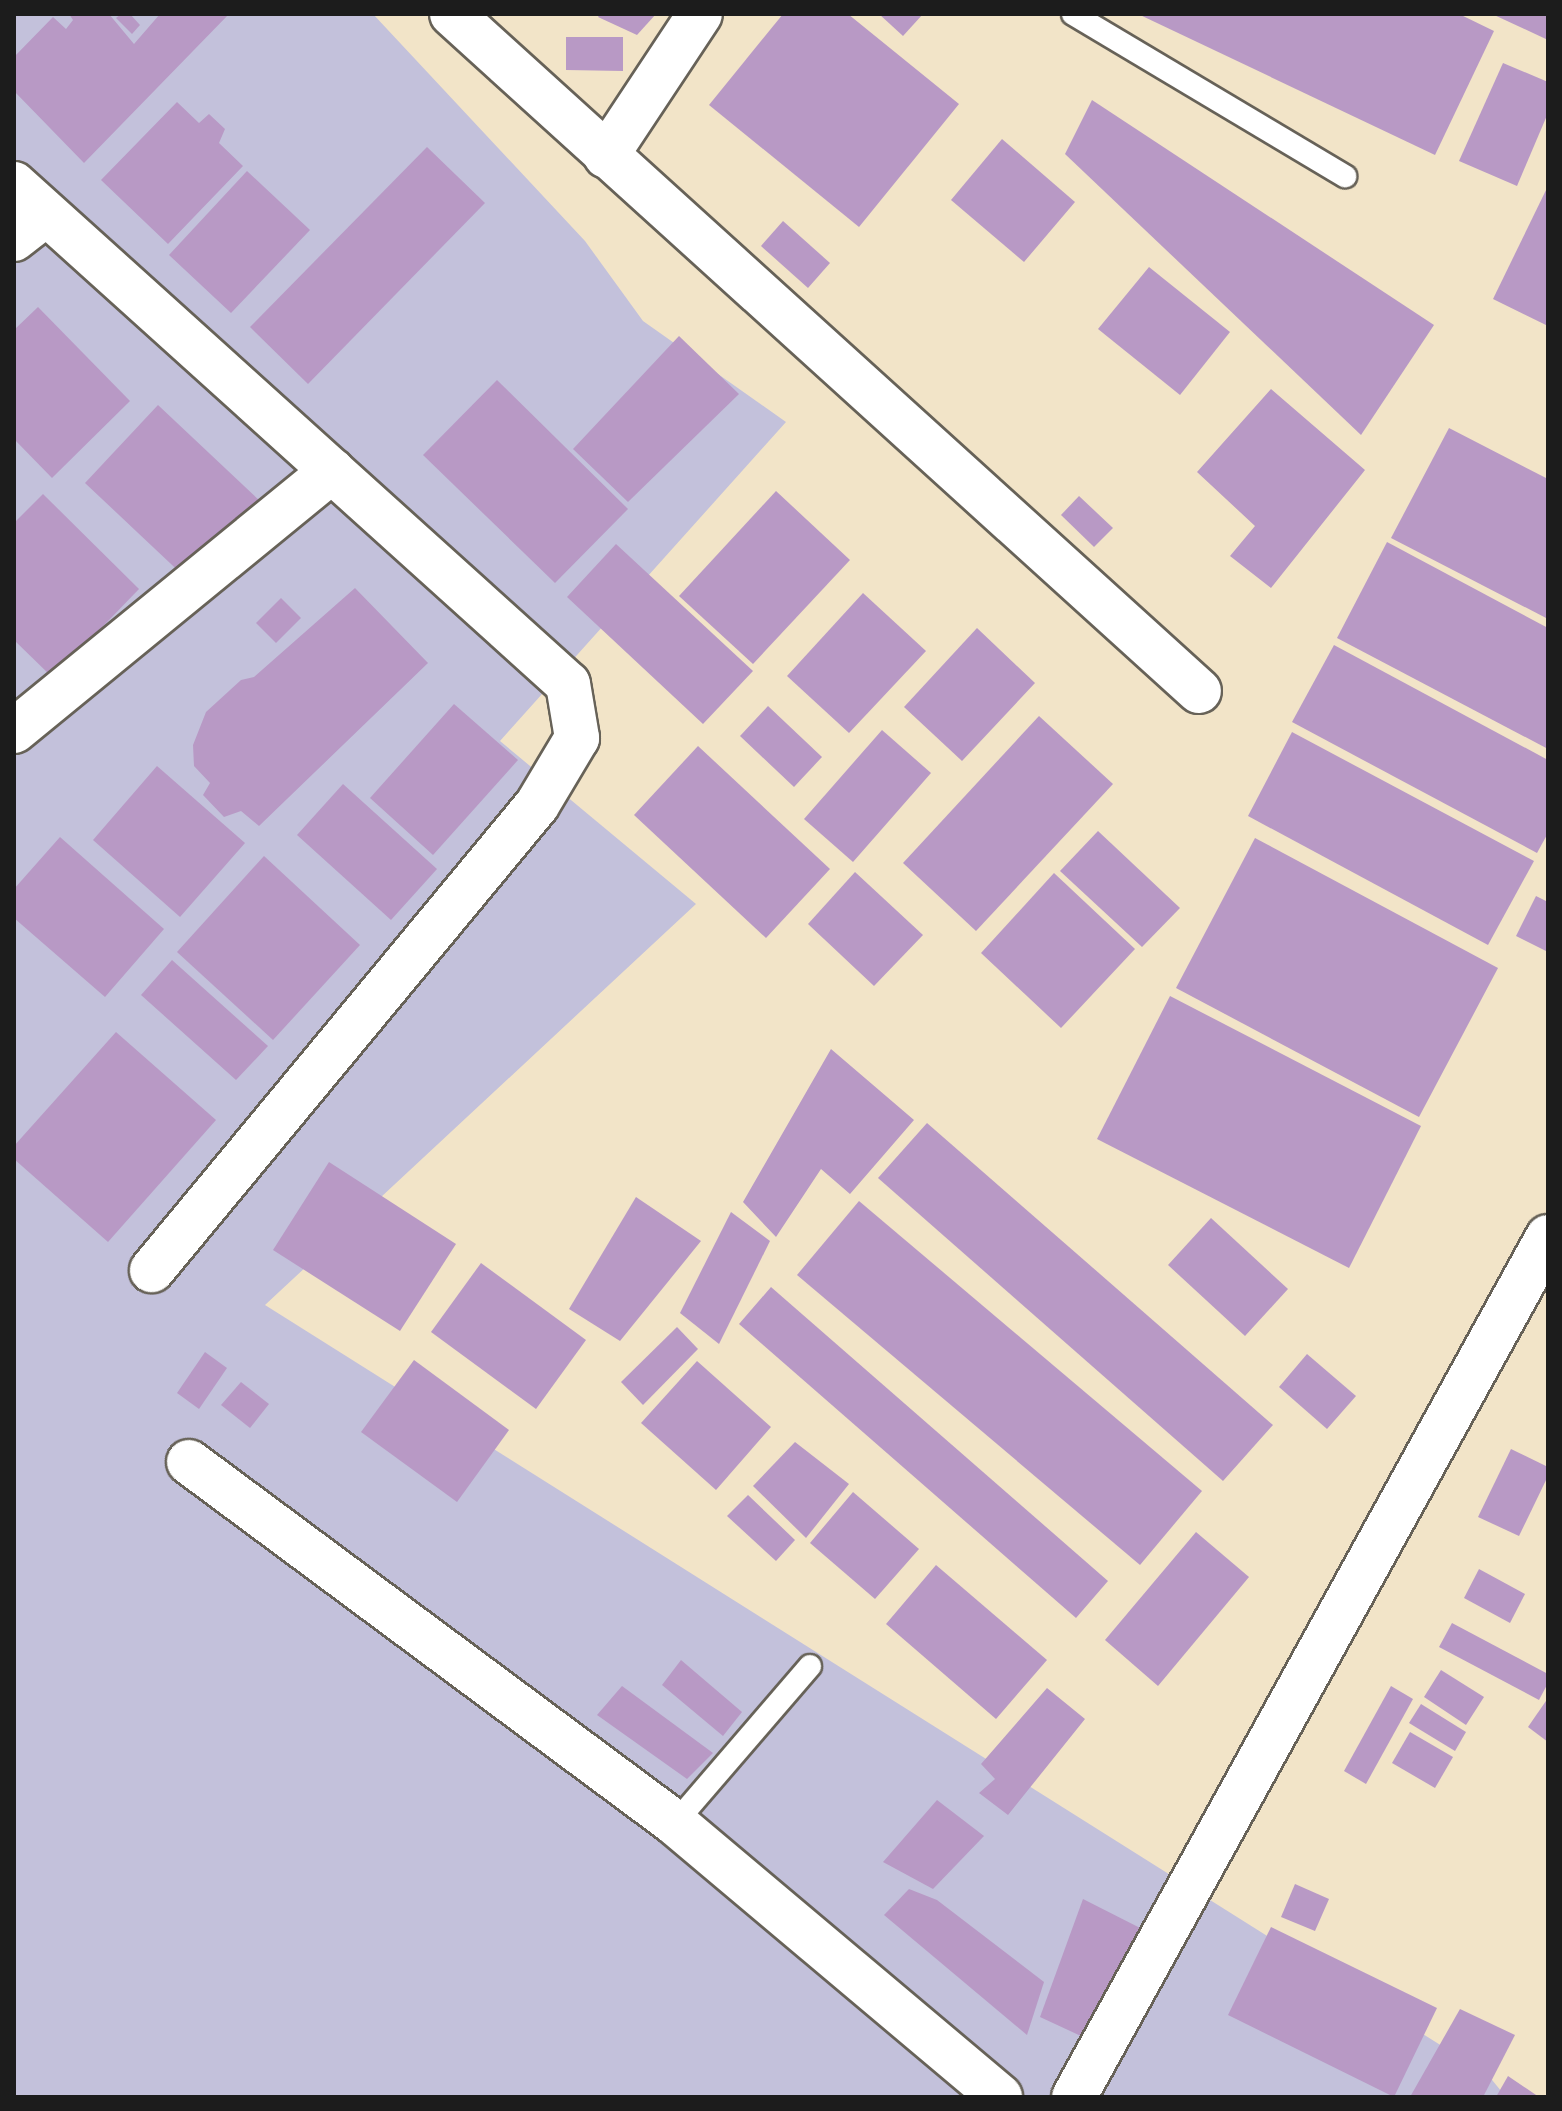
<!DOCTYPE html>
<style>
body{margin:0}
#map{position:relative;width:1562px;height:2111px;overflow:hidden;background:#f2e4c8;font-family:Delius,sans-serif}
div>[style]{position:absolute}
[style*='--x']{left:calc(var(--x)*1px);top:calc(var(--y)*1px);width:calc(var(--w)*1px);rotate:calc(var(--a)*1deg)}
.industrial>*{inset:0;background:#c3c1db}
.building>*{inset:0;background:#b899c5}
.roads{filter:drop-shadow(2px 0 #676258) drop-shadow(-2px 0 #676258) drop-shadow(0 2px #676258) drop-shadow(0 -2px #676258)}
.lane>*{height:22px;margin:-11px;padding:0 11px;transform-origin:11px;border-radius:11px;background:#fff}
.street>*{height:44px;margin:-22px;padding:0 22px;transform-origin:22px;border-radius:22px;background:#fff}
span{translate:-50% -50%;white-space:nowrap;text-align:center;line-height:1.15;-webkit-text-stroke:6px #fdfcf7;paint-order:stroke}
.frame{position:absolute;inset:0;border:16px solid #1c1c1c;pointer-events:none}
</style>
<div id="map">
<div class="industrial">
<div style="clip-path:polygon(14px 14px,373px 14px,585px 241px,643px 321px,786px 422px,500px 741px,696px 904px,265px 1305px,1488px 2075px,1506px 2097px,14px 2097px)"></div>
</div>
<div class="building">
<div style="clip-path:polygon(69px 14px,109px 14px,134px 44px,160px 14px,229px 14px,84px 163px,14px 91px,14px 57px,53px 17px,66px 29px,73px 20px)"></div>
<div style="clip-path:polygon(121px 14px,130px 14px,140px 25px,132px 34px,116px 18px)"></div>
<div style="clip-path:polygon(600px 14px,656px 14px,637px 35px,598px 17px)"></div>
<div style="clip-path:polygon(783px 14px,848px 14px,959px 104px,859px 227px,709px 105px)"></div>
<div style="clip-path:polygon(879px 14px,923px 14px,903px 36px)"></div>
<div style="clip-path:polygon(1138px 14px,1459px 14px,1494px 31px,1435px 155px)"></div>
<div style="clip-path:polygon(1492px 14px,1548px 14px,1548px 40px)"></div>
<div style="clip-path:polygon(566px 37px,623px 37px,623px 71px,566px 70px)"></div>
<div style="clip-path:polygon(1503px 63px,1548px 82px,1548px 113px,1517px 186px,1459px 161px)"></div>
<div style="clip-path:polygon(1092px 100px,1434px 325px,1361px 435px,1065px 154px)"></div>
<div style="clip-path:polygon(177px 102px,199px 123px,209px 114px,225px 129px,219px 143px,243px 166px,168px 244px,101px 180px)"></div>
<div style="clip-path:polygon(1002px 139px,1075px 202px,1024px 262px,951px 200px)"></div>
<div style="clip-path:polygon(427px 147px,485px 203px,308px 384px,250px 327px)"></div>
<div style="clip-path:polygon(247px 171px,310px 230px,231px 313px,169px 255px)"></div>
<div style="clip-path:polygon(1548px 186px,1548px 326px,1493px 299px)"></div>
<div style="clip-path:polygon(783px 221px,830px 263px,808px 288px,761px 246px)"></div>
<div style="clip-path:polygon(1149px 267px,1230px 332px,1180px 395px,1098px 329px)"></div>
<div style="clip-path:polygon(38px 307px,130px 401px,52px 478px,14px 439px,14px 330px)"></div>
<div style="clip-path:polygon(679px 336px,739px 394px,628px 502px,573px 449px)"></div>
<div style="clip-path:polygon(497px 380px,628px 509px,555px 583px,423px 455px)"></div>
<div style="clip-path:polygon(1271px 389px,1365px 470px,1271px 588px,1230px 556px,1255px 526px,1197px 472px)"></div>
<div style="clip-path:polygon(158px 405px,262px 503px,188px 580px,85px 483px)"></div>
<div style="clip-path:polygon(1449px 428px,1548px 479px,1548px 619px,1391px 538px)"></div>
<div style="clip-path:polygon(776px 491px,850px 560px,753px 664px,679px 596px)"></div>
<div style="clip-path:polygon(43px 494px,139px 589px,53px 678px,14px 640px,14px 523px)"></div>
<div style="clip-path:polygon(1079px 496px,1113px 528px,1094px 547px,1061px 515px)"></div>
<div style="clip-path:polygon(1387px 542px,1548px 628px,1548px 749px,1337px 638px)"></div>
<div style="clip-path:polygon(616px 544px,753px 671px,703px 724px,567px 597px)"></div>
<div style="clip-path:polygon(355px 588px,428px 663px,259px 826px,241px 811px,224px 817px,203px 795px,210px 783px,194px 766px,193px 745px,206px 712px,241px 680px,254px 677px)"></div>
<div style="clip-path:polygon(863px 593px,926px 651px,849px 733px,787px 676px)"></div>
<div style="clip-path:polygon(281px 598px,301px 618px,276px 643px,256px 623px)"></div>
<div style="clip-path:polygon(977px 628px,1035px 683px,962px 761px,904px 707px)"></div>
<div style="clip-path:polygon(1334px 645px,1548px 760px,1548px 833px,1537px 853px,1292px 722px)"></div>
<div style="clip-path:polygon(454px 704px,518px 760px,433px 855px,370px 798px)"></div>
<div style="clip-path:polygon(768px 706px,822px 757px,794px 787px,740px 736px)"></div>
<div style="clip-path:polygon(1039px 716px,1113px 784px,976px 931px,903px 863px)"></div>
<div style="clip-path:polygon(882px 730px,931px 773px,853px 862px,804px 819px)"></div>
<div style="clip-path:polygon(1292px 732px,1534px 861px,1488px 945px,1248px 816px)"></div>
<div style="clip-path:polygon(698px 746px,830px 869px,766px 938px,634px 815px)"></div>
<div style="clip-path:polygon(157px 766px,245px 843px,180px 917px,93px 840px)"></div>
<div style="clip-path:polygon(343px 784px,437px 869px,391px 920px,297px 835px)"></div>
<div style="clip-path:polygon(1098px 831px,1180px 908px,1142px 947px,1060px 871px)"></div>
<div style="clip-path:polygon(60px 837px,164px 929px,105px 997px,14px 918px,14px 889px)"></div>
<div style="clip-path:polygon(1255px 838px,1498px 968px,1419px 1117px,1176px 988px)"></div>
<div style="clip-path:polygon(264px 856px,360px 945px,273px 1040px,177px 952px)"></div>
<div style="clip-path:polygon(855px 872px,923px 935px,874px 986px,808px 924px)"></div>
<div style="clip-path:polygon(1054px 873px,1135px 949px,1061px 1028px,981px 953px)"></div>
<div style="clip-path:polygon(1536px 896px,1548px 902px,1548px 952px,1516px 936px)"></div>
<div style="clip-path:polygon(172px 960px,268px 1046px,236px 1080px,141px 995px)"></div>
<div style="clip-path:polygon(1170px 996px,1421px 1126px,1349px 1268px,1097px 1139px)"></div>
<div style="clip-path:polygon(116px 1032px,216px 1120px,108px 1242px,14px 1159px,14px 1146px)"></div>
<div style="clip-path:polygon(831px 1049px,914px 1120px,850px 1194px,821px 1169px,776px 1237px,743px 1202px)"></div>
<div style="clip-path:polygon(927px 1123px,1273px 1425px,1223px 1481px,878px 1178px)"></div>
<div style="clip-path:polygon(329px 1162px,456px 1244px,400px 1331px,273px 1250px)"></div>
<div style="clip-path:polygon(636px 1197px,701px 1241px,620px 1341px,569px 1309px)"></div>
<div style="clip-path:polygon(859px 1201px,1202px 1491px,1140px 1565px,797px 1275px)"></div>
<div style="clip-path:polygon(731px 1212px,770px 1241px,719px 1344px,680px 1313px)"></div>
<div style="clip-path:polygon(1211px 1218px,1288px 1289px,1245px 1336px,1168px 1265px)"></div>
<div style="clip-path:polygon(481px 1263px,586px 1340px,536px 1409px,431px 1332px)"></div>
<div style="clip-path:polygon(771px 1287px,1108px 1581px,1076px 1618px,739px 1324px)"></div>
<div style="clip-path:polygon(677px 1327px,698px 1349px,643px 1405px,621px 1382px)"></div>
<div style="clip-path:polygon(205px 1352px,227px 1368px,199px 1409px,177px 1393px)"></div>
<div style="clip-path:polygon(1307px 1354px,1356px 1396px,1327px 1429px,1279px 1387px)"></div>
<div style="clip-path:polygon(414px 1360px,509px 1430px,457px 1502px,361px 1432px)"></div>
<div style="clip-path:polygon(697px 1361px,771px 1427px,716px 1490px,641px 1423px)"></div>
<div style="clip-path:polygon(241px 1382px,269px 1404px,250px 1428px,221px 1405px)"></div>
<div style="clip-path:polygon(795px 1442px,849px 1484px,806px 1538px,753px 1486px)"></div>
<div style="clip-path:polygon(1511px 1449px,1548px 1467px,1548px 1476px,1519px 1536px,1478px 1517px)"></div>
<div style="clip-path:polygon(853px 1492px,919px 1549px,875px 1599px,810px 1543px)"></div>
<div style="clip-path:polygon(748px 1495px,795px 1540px,776px 1561px,727px 1516px)"></div>
<div style="clip-path:polygon(1196px 1532px,1249px 1577px,1158px 1686px,1105px 1640px)"></div>
<div style="clip-path:polygon(936px 1565px,1047px 1660px,996px 1719px,886px 1624px)"></div>
<div style="clip-path:polygon(1479px 1569px,1525px 1594px,1510px 1623px,1464px 1598px)"></div>
<div style="clip-path:polygon(1452px 1623px,1548px 1674px,1548px 1683px,1539px 1700px,1439px 1647px)"></div>
<div style="clip-path:polygon(681px 1660px,742px 1712px,723px 1736px,662px 1685px)"></div>
<div style="clip-path:polygon(1441px 1670px,1484px 1697px,1466px 1725px,1424px 1697px)"></div>
<div style="clip-path:polygon(622px 1686px,713px 1753px,687px 1779px,597px 1715px)"></div>
<div style="clip-path:polygon(1391px 1686px,1413px 1699px,1366px 1784px,1344px 1771px)"></div>
<div style="clip-path:polygon(1047px 1688px,1085px 1719px,1008px 1815px,979px 1793px,995px 1779px,981px 1764px)"></div>
<div style="clip-path:polygon(1548px 1698px,1548px 1742px,1528px 1727px)"></div>
<div style="clip-path:polygon(1421px 1704px,1466px 1732px,1455px 1751px,1409px 1723px)"></div>
<div style="clip-path:polygon(1410px 1732px,1453px 1757px,1435px 1788px,1392px 1763px)"></div>
<div style="clip-path:polygon(937px 1800px,984px 1836px,933px 1889px,883px 1862px)"></div>
<div style="clip-path:polygon(1295px 1884px,1329px 1899px,1315px 1931px,1281px 1917px)"></div>
<div style="clip-path:polygon(909px 1889px,937px 1900px,1044px 1982px,1027px 2035px,884px 1915px)"></div>
<div style="clip-path:polygon(1083px 1899px,1152px 1934px,1096px 2043px,1040px 2017px)"></div>
<div style="clip-path:polygon(1271px 1927px,1437px 2008px,1394px 2097px,1228px 2015px)"></div>
<div style="clip-path:polygon(1460px 2009px,1515px 2035px,1483px 2097px,1410px 2097px)"></div>
<div style="clip-path:polygon(1508px 2076px,1539px 2097px,1496px 2097px)"></div>
</div>
<div class="roads">
<div class="lane">
<div style="--x:1073;--y:14;--w:317;--a:30.8"></div>
<div style="--x:675;--y:1823;--w:207;--a:-49.3"></div>
</div>
<div class="street">
<div style="--x:452;--y:14;--w:1008;--a:42.19"></div>
<div style="--x:606;--y:156;--w:170;--a:-56.5"></div>
<div style="--x:14;--y:184;--w:746;--a:42.07"></div>
<div style="--x:568;--y:684;--w:55;--a:80.5"></div>
<div style="--x:577;--y:738;--w:78;--a:120.8"></div>
<div style="--x:537;--y:805;--w:604;--a:129.62"></div>
<div style="--x:14;--y:239;--w:39;--a:-38"></div>
<div style="--x:14;--y:731;--w:411;--a:-39.3"></div>
<div style="--x:189;--y:1462;--w:605;--a:36.6"></div>
<div style="--x:675;--y:1823;--w:425;--a:40.1"></div>
<div style="--x:1074;--y:2097;--w:982;--a:-61.14"></div>
</div>
</div>
<div class="frame"></div>
</div>
